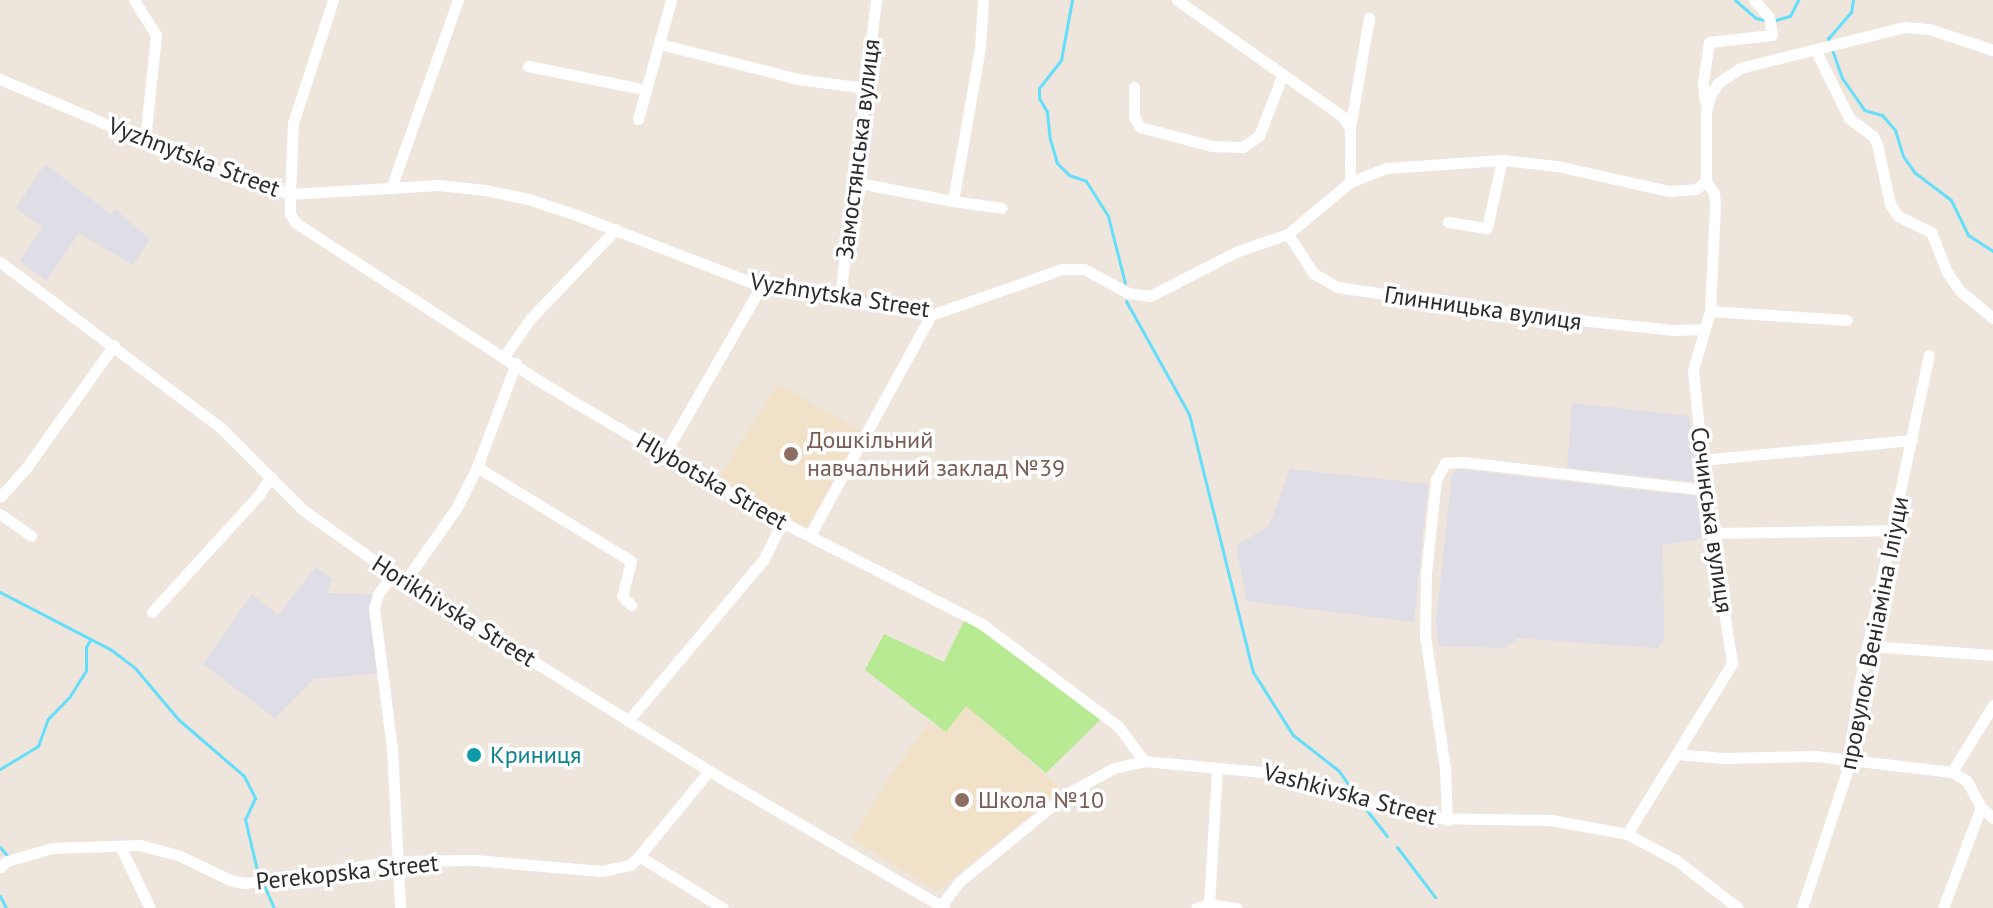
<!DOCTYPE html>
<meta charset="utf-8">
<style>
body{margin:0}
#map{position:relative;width:1993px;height:908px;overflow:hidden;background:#eee5dc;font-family:"PT Sans",sans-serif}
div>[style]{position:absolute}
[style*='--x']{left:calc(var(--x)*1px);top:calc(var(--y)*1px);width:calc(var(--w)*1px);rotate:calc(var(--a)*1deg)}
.industrial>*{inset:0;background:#dfdde6}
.education>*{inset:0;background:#f1e1c9}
.green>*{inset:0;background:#b7ea93}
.stream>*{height:3px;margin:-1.5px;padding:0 1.5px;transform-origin:1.5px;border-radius:1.5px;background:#65defa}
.minor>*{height:11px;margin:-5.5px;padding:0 5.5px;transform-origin:5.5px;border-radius:5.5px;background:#fff}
.dots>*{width:22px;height:22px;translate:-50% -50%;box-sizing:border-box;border:4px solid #fff;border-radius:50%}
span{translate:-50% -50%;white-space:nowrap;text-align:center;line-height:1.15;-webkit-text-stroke:7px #fff;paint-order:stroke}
.street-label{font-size:24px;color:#2b2b2b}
.education-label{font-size:24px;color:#785e54}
.left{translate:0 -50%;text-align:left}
.culture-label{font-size:24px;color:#0d838f}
</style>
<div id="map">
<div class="industrial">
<div style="clip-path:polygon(45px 164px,111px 214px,115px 209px,150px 239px,133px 265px,79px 233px,46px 281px,20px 261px,42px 227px,16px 208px)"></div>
<div style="clip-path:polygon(1572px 403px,1689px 416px,1696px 482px,1567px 468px)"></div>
<div style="clip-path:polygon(1290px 469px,1428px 484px,1414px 622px,1247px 601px,1236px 546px,1269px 526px)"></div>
<div style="clip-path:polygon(1457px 469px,1666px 493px,1696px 492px,1702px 539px,1663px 545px,1664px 640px,1658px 648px,1518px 638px,1505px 648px,1439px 646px,1436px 623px,1452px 475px)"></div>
<div style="clip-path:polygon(316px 567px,332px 579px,326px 593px,378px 594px,380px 673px,314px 679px,275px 718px,203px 664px,252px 594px,278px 615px)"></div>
</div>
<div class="education">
<div style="clip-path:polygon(777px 384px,860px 430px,806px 529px,718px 479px)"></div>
<div style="clip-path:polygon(965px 705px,1062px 789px,937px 891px,852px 839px,889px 778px,929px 722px,946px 732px)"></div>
</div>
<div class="green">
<div style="clip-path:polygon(964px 621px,980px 628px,1102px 718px,1046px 773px,966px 706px,946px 732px,865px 670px,884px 634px,944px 662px)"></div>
</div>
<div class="stream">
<div style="--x:1072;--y:0;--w:61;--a:100.4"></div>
<div style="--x:1061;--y:60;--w:36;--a:128"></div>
<div style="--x:1039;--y:88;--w:10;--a:90"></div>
<div style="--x:1039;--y:98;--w:16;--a:60"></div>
<div style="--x:1047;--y:112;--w:27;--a:84"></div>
<div style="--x:1050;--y:139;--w:25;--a:74"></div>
<div style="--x:1057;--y:163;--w:17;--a:45"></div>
<div style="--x:1069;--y:175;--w:18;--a:19"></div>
<div style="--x:1086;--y:181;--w:41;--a:57.8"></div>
<div style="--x:1108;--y:216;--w:69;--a:75.8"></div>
<div style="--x:1735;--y:0;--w:28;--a:41"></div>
<div style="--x:1756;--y:18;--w:9;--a:13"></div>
<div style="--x:1853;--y:0;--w:12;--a:99"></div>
<div style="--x:1851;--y:12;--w:35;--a:131"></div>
<div style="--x:1828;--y:38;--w:42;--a:70.7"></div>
<div style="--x:1842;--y:78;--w:39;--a:55"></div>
<div style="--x:1864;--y:110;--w:19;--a:16"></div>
<div style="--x:1882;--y:115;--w:20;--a:49"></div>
<div style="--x:1895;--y:130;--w:27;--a:73"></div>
<div style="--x:1903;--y:156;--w:19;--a:55"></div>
<div style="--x:1914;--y:172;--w:46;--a:37.1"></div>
<div style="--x:1951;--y:200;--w:39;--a:64"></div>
<div style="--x:1968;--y:235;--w:30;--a:33"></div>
<div style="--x:1772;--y:21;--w:19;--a:-16"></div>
<div style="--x:1790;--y:16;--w:18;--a:-63"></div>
<div style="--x:1126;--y:301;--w:129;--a:60.9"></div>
<div style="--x:1189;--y:414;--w:266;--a:76.1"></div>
<div style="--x:1253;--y:672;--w:75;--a:57.6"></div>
<div style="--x:1293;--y:735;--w:58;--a:38"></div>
<div style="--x:1339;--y:771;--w:16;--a:55"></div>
<div style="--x:0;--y:592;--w:124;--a:27.4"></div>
<div style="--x:110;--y:649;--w:31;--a:37"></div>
<div style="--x:135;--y:668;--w:68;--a:49.8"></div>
<div style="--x:179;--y:720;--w:86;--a:40.7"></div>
<div style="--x:244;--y:776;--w:25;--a:63"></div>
<div style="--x:255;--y:798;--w:23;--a:115"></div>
<div style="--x:245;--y:819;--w:52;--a:76.8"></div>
<div style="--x:257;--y:870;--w:42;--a:65.9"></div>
<div style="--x:0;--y:769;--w:44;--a:-31.2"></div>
<div style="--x:38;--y:746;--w:29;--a:-70"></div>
<div style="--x:48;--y:719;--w:32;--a:-46"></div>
<div style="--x:70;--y:696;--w:31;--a:-58"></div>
<div style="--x:86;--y:670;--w:23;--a:-90"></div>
<div style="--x:86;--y:647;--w:9;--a:-58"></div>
<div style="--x:1361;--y:803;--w:42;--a:51.8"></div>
<div style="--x:0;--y:847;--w:14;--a:51"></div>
<div style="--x:1397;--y:847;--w:63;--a:52.8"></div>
<div style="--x:0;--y:896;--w:13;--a:63"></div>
</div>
<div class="minor">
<div style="--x:134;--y:0;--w:41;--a:57.8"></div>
<div style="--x:156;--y:35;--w:106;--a:96"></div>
<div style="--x:333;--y:0;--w:129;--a:108"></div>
<div style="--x:293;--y:123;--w:71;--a:92.4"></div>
<div style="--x:290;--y:194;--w:20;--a:90"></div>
<div style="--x:290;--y:214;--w:11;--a:56"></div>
<div style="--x:296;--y:223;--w:296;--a:33"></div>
<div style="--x:544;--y:384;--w:139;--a:30.6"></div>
<div style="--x:664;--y:455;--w:136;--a:29.6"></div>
<div style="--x:782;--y:522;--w:225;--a:27"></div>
<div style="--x:982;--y:624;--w:170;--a:36.9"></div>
<div style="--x:1118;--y:726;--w:44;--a:53.4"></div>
<div style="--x:1177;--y:0;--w:202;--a:35.1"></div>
<div style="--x:1342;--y:116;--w:14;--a:56"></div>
<div style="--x:660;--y:44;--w:142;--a:14.2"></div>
<div style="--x:798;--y:79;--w:68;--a:7.7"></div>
<div style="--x:1816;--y:51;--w:75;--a:63.8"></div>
<div style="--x:1849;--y:118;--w:30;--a:37"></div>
<div style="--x:1873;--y:136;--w:9;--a:63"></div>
<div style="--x:1877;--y:144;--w:61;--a:77.8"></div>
<div style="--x:1890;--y:204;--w:14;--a:56"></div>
<div style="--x:1898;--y:216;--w:37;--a:26"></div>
<div style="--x:1931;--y:232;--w:43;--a:68.2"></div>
<div style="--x:1947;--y:272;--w:22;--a:56"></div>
<div style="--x:1959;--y:290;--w:44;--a:39.5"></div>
<div style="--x:528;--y:66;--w:121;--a:11.4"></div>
<div style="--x:0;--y:79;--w:249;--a:23"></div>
<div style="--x:229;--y:176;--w:64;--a:16.4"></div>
<div style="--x:290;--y:194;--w:149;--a:-3.5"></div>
<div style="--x:439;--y:185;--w:46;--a:6.2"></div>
<div style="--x:485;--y:190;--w:44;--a:11.8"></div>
<div style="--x:528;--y:199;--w:48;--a:18.1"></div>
<div style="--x:574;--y:214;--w:200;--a:21.1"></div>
<div style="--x:761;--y:286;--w:172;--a:9.7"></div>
<div style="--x:931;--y:315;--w:139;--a:-19.3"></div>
<div style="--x:1062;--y:269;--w:22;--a:0"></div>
<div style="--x:1084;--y:269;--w:50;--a:28.6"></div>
<div style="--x:1128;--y:293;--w:22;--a:8"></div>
<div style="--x:1150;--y:296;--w:99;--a:-27.1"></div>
<div style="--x:1238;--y:251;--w:53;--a:-18.8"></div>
<div style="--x:1288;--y:234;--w:81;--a:-40"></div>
<div style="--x:1350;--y:182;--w:40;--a:-21"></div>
<div style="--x:1387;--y:168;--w:115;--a:-4"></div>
<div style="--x:1502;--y:160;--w:55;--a:6.2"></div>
<div style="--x:1557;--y:166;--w:115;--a:12.6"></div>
<div style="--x:1669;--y:191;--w:27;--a:-4"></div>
<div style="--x:1696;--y:189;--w:13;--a:-39"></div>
<div style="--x:1706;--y:181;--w:70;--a:-90"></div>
<div style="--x:1706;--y:111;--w:16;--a:-75"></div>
<div style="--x:1710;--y:96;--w:15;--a:-58"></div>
<div style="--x:1718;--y:83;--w:27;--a:-34"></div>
<div style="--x:1740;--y:68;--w:170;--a:-14"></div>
<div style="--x:1905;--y:27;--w:24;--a:5"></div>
<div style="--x:1929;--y:29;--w:67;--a:18.2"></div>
<div style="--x:1134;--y:87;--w:30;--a:90"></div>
<div style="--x:1134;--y:117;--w:12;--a:59"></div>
<div style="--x:1140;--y:127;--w:74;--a:14.8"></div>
<div style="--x:1212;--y:146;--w:31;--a:2"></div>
<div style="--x:1243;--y:147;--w:19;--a:-35"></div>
<div style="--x:1259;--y:136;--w:64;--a:-69"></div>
<div style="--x:1705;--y:102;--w:20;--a:-96"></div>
<div style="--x:1703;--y:82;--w:40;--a:-81.5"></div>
<div style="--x:1709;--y:42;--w:63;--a:-6.3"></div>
<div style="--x:1772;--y:35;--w:18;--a:-99"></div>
<div style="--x:1769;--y:17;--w:23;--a:-131"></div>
<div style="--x:638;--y:119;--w:123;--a:-74.5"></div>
<div style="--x:854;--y:182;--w:101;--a:10.9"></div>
<div style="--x:953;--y:201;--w:155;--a:-80"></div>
<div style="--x:980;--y:48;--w:48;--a:-86.4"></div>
<div style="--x:1350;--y:182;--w:54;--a:-90"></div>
<div style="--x:1350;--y:128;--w:112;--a:-80.2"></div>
<div style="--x:391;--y:188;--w:200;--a:-70.4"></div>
<div style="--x:953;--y:201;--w:49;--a:8.1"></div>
<div style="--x:1448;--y:222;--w:39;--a:9"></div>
<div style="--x:1487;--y:228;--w:70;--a:-77.6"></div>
<div style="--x:1288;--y:234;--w:46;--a:57.3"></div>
<div style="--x:1313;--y:273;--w:28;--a:30"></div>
<div style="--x:1337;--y:287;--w:186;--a:8.3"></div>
<div style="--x:1521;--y:314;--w:154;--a:6"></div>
<div style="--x:1674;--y:330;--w:30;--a:-2"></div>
<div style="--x:0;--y:262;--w:275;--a:36.9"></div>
<div style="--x:220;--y:427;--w:117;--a:45"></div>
<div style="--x:303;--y:510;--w:110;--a:35.4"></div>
<div style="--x:393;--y:574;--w:372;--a:31.9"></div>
<div style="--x:709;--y:771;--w:272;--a:30.2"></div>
<div style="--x:840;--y:297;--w:299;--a:-83.1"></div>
<div style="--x:1710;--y:311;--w:137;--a:3.8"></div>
<div style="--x:505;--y:355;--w:45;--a:-54.9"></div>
<div style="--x:531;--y:318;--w:123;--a:-46.3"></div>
<div style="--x:664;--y:455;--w:195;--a:-60.1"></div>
<div style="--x:1701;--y:460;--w:212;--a:-5.4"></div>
<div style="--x:477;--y:467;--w:180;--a:31.4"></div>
<div style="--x:631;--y:561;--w:36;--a:104"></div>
<div style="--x:622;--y:596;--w:13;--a:45"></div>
<div style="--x:0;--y:497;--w:39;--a:-48"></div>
<div style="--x:26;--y:468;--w:151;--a:-54.4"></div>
<div style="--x:0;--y:514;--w:38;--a:35"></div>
<div style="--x:1712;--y:533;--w:181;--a:-0.9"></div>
<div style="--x:810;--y:535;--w:251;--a:-61.2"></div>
<div style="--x:393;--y:574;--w:25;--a:127"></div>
<div style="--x:378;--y:594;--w:15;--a:106"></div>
<div style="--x:374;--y:608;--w:141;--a:82.7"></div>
<div style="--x:392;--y:748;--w:160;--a:87.1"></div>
<div style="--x:406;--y:580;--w:89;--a:-55.1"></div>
<div style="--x:457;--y:507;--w:45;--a:-63.4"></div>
<div style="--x:477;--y:467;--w:111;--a:-69.4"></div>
<div style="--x:152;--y:612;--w:157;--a:-47.6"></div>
<div style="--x:258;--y:496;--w:23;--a:-56"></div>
<div style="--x:1870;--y:646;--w:123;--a:4.2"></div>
<div style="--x:628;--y:721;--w:212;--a:-50"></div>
<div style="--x:764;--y:559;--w:41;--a:-64.1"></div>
<div style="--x:1676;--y:754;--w:47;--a:4.9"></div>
<div style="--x:1723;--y:758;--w:93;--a:-1.2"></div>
<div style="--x:1816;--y:756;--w:137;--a:6.7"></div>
<div style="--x:1952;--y:772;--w:17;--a:31"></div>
<div style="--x:1967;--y:781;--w:30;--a:62"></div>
<div style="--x:1981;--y:807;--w:16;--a:43"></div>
<div style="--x:1952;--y:772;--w:79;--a:-58.5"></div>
<div style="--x:1447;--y:820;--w:52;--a:-92.2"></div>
<div style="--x:1445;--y:768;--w:134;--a:-98.6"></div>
<div style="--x:1425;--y:636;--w:63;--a:-89.1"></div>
<div style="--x:1426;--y:573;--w:94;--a:-83.9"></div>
<div style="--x:1436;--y:480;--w:19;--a:-62"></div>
<div style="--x:1445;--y:463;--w:18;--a:-3"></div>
<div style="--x:1463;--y:462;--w:244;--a:6.6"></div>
<div style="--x:1627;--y:834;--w:201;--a:-58.4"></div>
<div style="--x:1732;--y:663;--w:175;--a:-98.9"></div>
<div style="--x:1705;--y:490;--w:121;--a:-95.7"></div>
<div style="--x:1693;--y:370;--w:61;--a:-73.9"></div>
<div style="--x:1710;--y:311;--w:105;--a:-87.3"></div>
<div style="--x:1715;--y:206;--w:13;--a:-94"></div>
<div style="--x:1714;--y:193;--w:14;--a:-124"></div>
<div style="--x:120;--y:846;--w:69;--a:64.2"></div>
<div style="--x:639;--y:856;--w:99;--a:31.8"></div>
<div style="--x:0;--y:867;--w:9;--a:-41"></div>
<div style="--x:7;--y:861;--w:47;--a:-16.1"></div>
<div style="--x:52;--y:848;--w:88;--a:-2"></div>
<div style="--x:140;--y:845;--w:39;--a:15"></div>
<div style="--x:178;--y:855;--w:60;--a:25.7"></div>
<div style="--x:232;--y:881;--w:13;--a:9"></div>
<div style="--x:245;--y:883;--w:153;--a:-8.3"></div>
<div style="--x:396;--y:861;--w:78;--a:-0.7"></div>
<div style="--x:474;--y:860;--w:128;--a:4.9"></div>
<div style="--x:602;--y:871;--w:29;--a:-12"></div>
<div style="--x:630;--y:865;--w:13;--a:-45"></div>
<div style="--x:639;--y:856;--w:110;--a:-50.5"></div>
<div style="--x:1209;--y:904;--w:136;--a:-86.6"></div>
<div style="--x:939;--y:908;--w:34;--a:-52"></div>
<div style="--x:960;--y:881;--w:139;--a:-39.2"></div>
<div style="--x:1068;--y:793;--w:52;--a:-28.5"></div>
<div style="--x:1114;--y:768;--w:31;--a:-13"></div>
<div style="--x:1144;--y:761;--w:152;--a:5.3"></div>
<div style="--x:1295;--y:775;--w:117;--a:18.9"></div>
<div style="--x:1406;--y:813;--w:25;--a:11"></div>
<div style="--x:1431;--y:818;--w:120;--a:1"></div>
<div style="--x:1551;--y:820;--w:77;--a:10.4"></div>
<div style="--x:1627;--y:834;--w:55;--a:28"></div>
<div style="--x:1676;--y:860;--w:78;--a:37.7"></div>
<div style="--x:1196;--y:908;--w:14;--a:-17"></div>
<div style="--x:1209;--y:904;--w:28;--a:8"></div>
<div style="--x:1802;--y:908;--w:144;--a:-71.8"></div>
<div style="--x:1847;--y:771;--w:86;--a:-82"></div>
<div style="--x:1859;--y:686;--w:338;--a:-78.1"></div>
<div style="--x:1943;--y:908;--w:108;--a:-69.4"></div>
</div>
<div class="dots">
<div style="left:791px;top:454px;background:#8d6e63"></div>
<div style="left:474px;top:755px;background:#0f9aa8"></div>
<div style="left:962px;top:800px;background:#8d6e63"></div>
</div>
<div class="street-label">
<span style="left:858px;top:149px;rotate:-83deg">Замостянська вулиця</span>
<span style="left:194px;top:157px;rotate:21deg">Vyzhnytska Street</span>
<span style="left:840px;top:295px;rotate:9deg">Vyzhnytska Street</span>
<span style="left:1483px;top:308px;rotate:8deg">Глинницька вулиця</span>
<span style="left:712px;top:481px;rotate:30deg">Hlybotska Street</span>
<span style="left:1712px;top:520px;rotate:82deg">Сочинська вулиця</span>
<span style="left:454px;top:611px;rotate:32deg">Horikhivska Street</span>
<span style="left:1874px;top:633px;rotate:-79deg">провулок Веніаміна Іліуци</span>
<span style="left:1350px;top:794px;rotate:15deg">Vashkivska Street</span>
<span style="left:347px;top:872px;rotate:-6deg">Perekopska Street</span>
</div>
<div class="education-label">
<span class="left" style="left:807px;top:454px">Дошкільний<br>навчальний заклад №39</span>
<span class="left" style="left:978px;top:800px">Школа №10</span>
</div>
<div class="culture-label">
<span class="left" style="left:490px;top:755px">Криниця</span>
</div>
</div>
